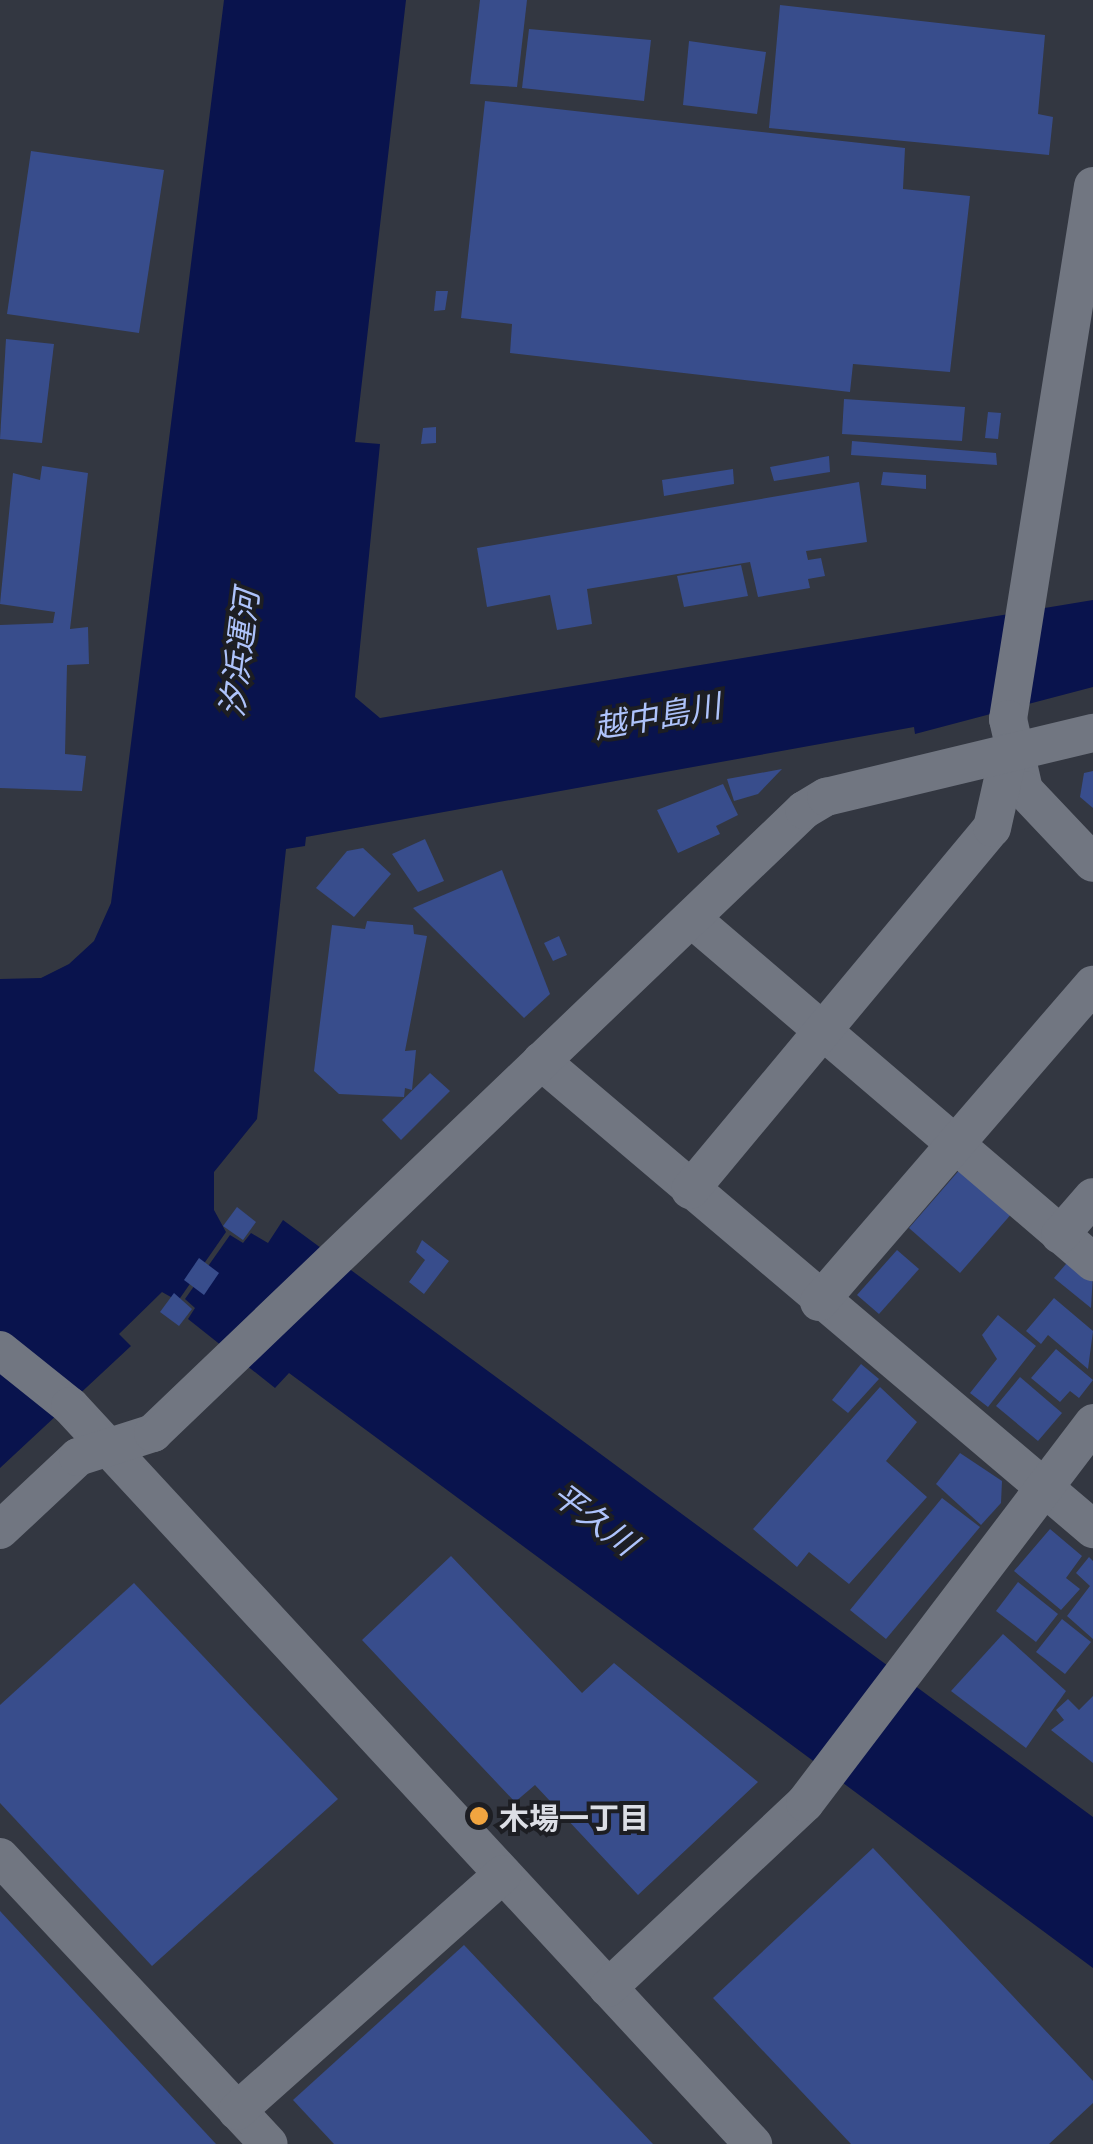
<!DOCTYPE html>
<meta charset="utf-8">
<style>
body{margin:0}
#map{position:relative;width:1093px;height:2144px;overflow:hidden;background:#333741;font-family:Literata,"Noto Sans JP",serif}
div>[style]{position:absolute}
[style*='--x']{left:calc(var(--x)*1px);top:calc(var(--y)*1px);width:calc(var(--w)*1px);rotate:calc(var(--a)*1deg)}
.water>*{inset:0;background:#09134d}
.building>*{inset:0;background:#384d8c}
.minor>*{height:38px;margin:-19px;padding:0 19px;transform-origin:19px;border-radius:19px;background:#717681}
.dots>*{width:28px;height:28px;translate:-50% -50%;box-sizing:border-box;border:5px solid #1d1e23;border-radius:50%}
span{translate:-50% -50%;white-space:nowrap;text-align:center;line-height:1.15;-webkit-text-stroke:8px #1d1e23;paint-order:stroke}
.poi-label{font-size:30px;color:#dcdee5;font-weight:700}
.left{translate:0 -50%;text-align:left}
.water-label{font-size:32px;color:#aec3fb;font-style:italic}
</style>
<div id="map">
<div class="water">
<div style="clip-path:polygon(224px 0,406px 0,355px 442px,380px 444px,355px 697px,380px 718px,1093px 600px,1093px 687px,915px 734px,914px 727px,306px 837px,305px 846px,286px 849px,257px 1119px,214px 1172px,214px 1210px,226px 1232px,178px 1301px,162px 1292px,119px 1334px,131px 1346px,0 1468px,0 979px,41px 978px,69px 964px,94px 941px,111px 903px)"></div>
<div style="clip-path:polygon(283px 1220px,1093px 1817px,1093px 1968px,289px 1373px,275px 1388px,188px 1319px,195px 1308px,185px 1299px,230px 1235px,243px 1243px,251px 1233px,268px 1243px)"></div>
</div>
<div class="building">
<div style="clip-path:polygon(480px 0,527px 0,517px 87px,470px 84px)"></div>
<div style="clip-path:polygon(780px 5px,1045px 35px,1038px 114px,1053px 117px,1049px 155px,769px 128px)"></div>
<div style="clip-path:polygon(529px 29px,651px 40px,644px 101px,522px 88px)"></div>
<div style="clip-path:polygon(689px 41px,766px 52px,757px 114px,683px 105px)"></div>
<div style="clip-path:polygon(485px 101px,905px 148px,903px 189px,970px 196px,950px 372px,853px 364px,850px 392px,510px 353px,512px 324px,461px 318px)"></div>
<div style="clip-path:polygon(31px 151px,164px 170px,139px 333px,7px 314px)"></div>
<div style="clip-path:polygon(436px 291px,448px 291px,445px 310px,434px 311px)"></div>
<div style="clip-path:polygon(6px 339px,54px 344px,42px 443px,0 439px)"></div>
<div style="clip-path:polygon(844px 399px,965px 407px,962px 441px,842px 434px)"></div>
<div style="clip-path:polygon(988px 412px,1001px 413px,998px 439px,985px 438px)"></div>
<div style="clip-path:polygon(436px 427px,436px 443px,421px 444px,423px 428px)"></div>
<div style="clip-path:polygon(852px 441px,996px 453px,997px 465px,851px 455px)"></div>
<div style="clip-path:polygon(829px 456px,830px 472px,774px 481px,770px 467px)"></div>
<div style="clip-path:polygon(42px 466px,88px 473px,70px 629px,88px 627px,89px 664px,67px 665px,65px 754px,86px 756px,82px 791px,0 788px,0 625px,53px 623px,55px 612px,0 604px,13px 473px,40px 480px)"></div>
<div style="clip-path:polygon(733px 469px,734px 484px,664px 496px,662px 480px)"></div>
<div style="clip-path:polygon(883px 472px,926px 475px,926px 489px,881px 485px)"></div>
<div style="clip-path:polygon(859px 482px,867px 542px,806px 551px,808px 560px,821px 558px,825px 576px,808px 579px,810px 588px,758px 597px,750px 562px,587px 589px,592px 624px,557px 630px,550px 595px,487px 607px,477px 548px)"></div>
<div style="clip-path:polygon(741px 565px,748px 596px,684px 607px,677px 576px)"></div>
<div style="clip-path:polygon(782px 769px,758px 794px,734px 801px,727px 779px)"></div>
<div style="clip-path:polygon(1093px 771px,1093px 808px,1080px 797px,1084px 773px)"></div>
<div style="clip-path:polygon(723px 784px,738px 815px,716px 826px,720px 834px,678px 853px,657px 810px)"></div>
<div style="clip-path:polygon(425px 839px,444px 881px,418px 892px,392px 854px)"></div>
<div style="clip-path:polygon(363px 848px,391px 874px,354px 917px,316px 888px,347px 851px)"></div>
<div style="clip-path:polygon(502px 870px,550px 994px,524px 1018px,413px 908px)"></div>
<div style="clip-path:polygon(367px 921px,413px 925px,414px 934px,427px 936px,405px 1051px,416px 1050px,412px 1090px,405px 1088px,404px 1097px,339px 1094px,314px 1071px,332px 925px,365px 929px)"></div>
<div style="clip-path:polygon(559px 936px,567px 955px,553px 961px,544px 943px)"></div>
<div style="clip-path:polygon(430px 1073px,450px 1091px,401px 1140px,382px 1120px)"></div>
<div style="clip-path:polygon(962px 1167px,1013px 1212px,960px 1273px,909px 1228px)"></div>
<div style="clip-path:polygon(237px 1207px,256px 1222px,243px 1240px,223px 1226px)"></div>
<div style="clip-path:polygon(422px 1240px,449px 1261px,424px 1294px,409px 1282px,425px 1260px,416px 1252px)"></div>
<div style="clip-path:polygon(897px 1250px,919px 1269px,879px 1314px,857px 1295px)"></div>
<div style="clip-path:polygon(1072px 1257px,1093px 1274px,1091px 1308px,1054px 1278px)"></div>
<div style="clip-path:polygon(199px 1258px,219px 1273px,204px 1295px,184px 1280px)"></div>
<div style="clip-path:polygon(174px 1293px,192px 1309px,179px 1326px,160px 1312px)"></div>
<div style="clip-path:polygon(1054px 1298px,1093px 1331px,1088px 1369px,1048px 1335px,1041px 1344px,1026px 1331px)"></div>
<div style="clip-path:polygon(998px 1315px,1036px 1346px,988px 1407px,970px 1393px,997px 1359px,982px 1335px)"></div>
<div style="clip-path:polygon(1056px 1349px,1093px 1380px,1079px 1398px,1070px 1391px,1060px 1402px,1031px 1378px)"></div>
<div style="clip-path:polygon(861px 1364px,879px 1379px,848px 1413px,832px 1400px)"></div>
<div style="clip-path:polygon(1020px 1377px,1062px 1413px,1038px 1441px,996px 1406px)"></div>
<div style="clip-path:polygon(880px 1387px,917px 1422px,886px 1461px,927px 1497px,849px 1584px,809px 1552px,797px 1567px,753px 1529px)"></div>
<div style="clip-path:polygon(960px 1453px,1002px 1481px,1001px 1503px,981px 1525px,936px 1484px)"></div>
<div style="clip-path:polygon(942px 1498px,980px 1527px,886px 1639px,850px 1610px)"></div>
<div style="clip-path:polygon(1050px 1529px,1082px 1556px,1066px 1578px,1080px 1589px,1061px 1610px,1014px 1571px)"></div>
<div style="clip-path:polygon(451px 1556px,582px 1693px,614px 1663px,758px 1782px,638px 1895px,535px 1785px,515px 1802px,362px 1640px)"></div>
<div style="clip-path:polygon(1089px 1557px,1093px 1561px,1093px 1639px,1067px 1616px,1090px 1586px,1076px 1573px)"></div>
<div style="clip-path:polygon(1018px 1582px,1058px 1614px,1036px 1642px,996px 1611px)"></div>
<div style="clip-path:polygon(134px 1583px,338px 1799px,152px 1966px,0 1803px,0 1705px)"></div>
<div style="clip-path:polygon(1062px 1619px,1091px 1642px,1065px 1674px,1036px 1652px)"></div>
<div style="clip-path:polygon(1003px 1634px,1066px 1691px,1026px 1748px,951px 1691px)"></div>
<div style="clip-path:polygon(1093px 1696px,1093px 1763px,1051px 1730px,1064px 1720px,1056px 1710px,1068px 1699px,1079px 1710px)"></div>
<div style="clip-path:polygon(873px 1848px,1093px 2081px,1093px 2103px,1049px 2144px,851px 2144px,713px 1998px)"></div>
<div style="clip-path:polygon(0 1911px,216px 2144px,0 2144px)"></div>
<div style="clip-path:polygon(464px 1945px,653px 2144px,334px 2144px,293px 2100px)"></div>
</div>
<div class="minor">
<div style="--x:1093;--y:186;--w:540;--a:99.06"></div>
<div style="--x:1008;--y:719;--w:73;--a:77.3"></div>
<div style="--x:1024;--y:790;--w:100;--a:46.6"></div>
<div style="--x:692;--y:919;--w:528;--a:40.54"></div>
<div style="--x:541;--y:1061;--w:724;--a:40.29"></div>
<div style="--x:690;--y:1190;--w:471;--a:-50.2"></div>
<div style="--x:992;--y:828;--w:78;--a:-77.4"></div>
<div style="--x:1060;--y:1235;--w:50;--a:-49"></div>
<div style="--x:819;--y:1302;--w:419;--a:-49.2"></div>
<div style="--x:0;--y:1350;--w:90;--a:38.7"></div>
<div style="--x:70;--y:1406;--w:1006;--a:47.22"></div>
<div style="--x:0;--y:1530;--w:107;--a:-43.1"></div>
<div style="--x:78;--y:1457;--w:79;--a:-17.7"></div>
<div style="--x:153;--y:1433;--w:901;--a:-43.74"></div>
<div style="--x:804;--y:810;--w:26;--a:-31"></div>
<div style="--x:826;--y:797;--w:275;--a:-13.5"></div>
<div style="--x:0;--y:1857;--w:393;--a:46.9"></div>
<div style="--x:608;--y:1988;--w:270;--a:-43.2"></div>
<div style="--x:805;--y:1803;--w:477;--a:-52.8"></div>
<div style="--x:237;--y:2111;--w:356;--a:-41.7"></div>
</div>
<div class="dots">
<div style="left:479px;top:1816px;background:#f1a540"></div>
</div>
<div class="poi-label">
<span class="left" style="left:499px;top:1816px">木場一丁目</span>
</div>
<div class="water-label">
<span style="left:237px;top:653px;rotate:-83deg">汐浜運河</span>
<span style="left:657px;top:714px;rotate:-10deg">越中島川</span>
<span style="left:596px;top:1517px;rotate:37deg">平久川</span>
</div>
</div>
